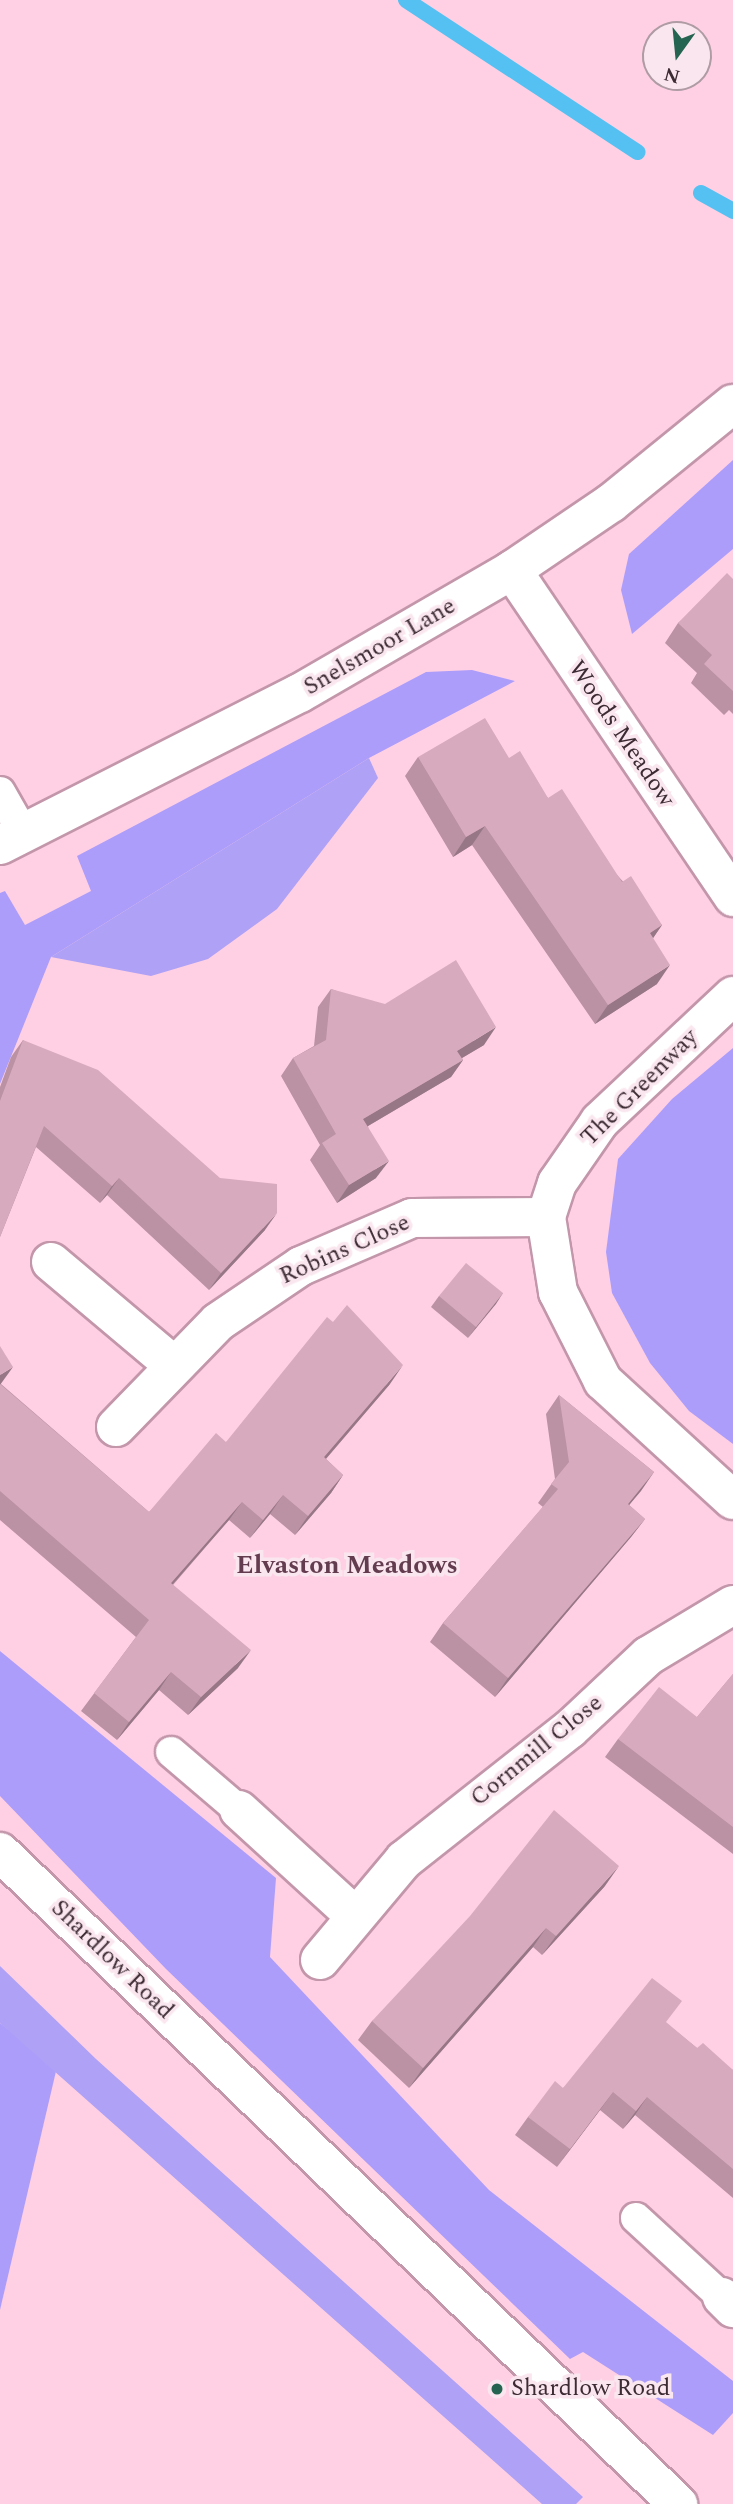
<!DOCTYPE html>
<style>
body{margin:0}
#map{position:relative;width:733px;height:2504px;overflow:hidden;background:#ffd0e4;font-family:Spectral,serif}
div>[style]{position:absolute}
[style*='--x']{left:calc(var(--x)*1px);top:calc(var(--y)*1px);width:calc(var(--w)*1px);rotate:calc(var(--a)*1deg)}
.green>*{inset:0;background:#ad9dfb}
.forest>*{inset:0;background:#aea1f6}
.stream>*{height:16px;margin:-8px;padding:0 8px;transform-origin:8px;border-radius:8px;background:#54c1f2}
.roads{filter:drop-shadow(2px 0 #c396aa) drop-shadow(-2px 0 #c396aa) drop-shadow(0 2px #c396aa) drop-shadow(0 -2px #c396aa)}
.service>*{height:30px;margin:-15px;padding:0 15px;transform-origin:15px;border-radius:15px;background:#fff}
.minor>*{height:38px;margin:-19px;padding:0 19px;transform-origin:19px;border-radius:19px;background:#fff}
.tertiary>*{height:38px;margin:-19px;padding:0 19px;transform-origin:19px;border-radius:19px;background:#fff}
.wall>*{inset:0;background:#ba92a3}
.shaded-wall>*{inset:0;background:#977785}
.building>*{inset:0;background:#d8aabe}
.dots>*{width:19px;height:19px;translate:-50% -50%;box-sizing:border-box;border:4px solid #fae6ee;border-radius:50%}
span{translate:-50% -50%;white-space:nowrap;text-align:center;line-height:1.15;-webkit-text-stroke:7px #fae6ee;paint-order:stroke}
.street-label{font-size:24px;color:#3d2b33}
.poi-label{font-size:24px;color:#3d2b33}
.left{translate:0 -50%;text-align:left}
.neighbourhood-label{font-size:26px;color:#633d4f;font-weight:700}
.north{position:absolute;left:642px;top:21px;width:70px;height:70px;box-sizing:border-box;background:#fae6ee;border:2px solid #ae9ba3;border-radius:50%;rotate:195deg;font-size:19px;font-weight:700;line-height:28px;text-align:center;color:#3d2b33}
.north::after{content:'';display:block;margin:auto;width:24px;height:32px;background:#256451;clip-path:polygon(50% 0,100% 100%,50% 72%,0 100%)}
</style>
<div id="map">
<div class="green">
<div style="clip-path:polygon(733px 460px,733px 549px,632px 634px,621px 590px,629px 554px)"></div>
<div style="clip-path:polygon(472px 670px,515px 681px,369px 758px,51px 957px,0 1084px,0 893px,5px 891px,25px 925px,91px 891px,77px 856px,426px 672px)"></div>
<div style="clip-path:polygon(733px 1048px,733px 1444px,689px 1411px,650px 1363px,612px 1293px,606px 1252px,618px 1159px,672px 1099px)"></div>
<div style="clip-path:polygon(0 1651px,276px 1878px,270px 1957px,489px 2190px,733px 2381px,733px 2413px,713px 2435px,583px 2352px,570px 2359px,166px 1969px,0 1796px)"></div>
<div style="clip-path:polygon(0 2023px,57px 2067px,0 2310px)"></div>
</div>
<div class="forest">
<div style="clip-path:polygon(369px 758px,378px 778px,277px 909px,208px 959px,151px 976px,51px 957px)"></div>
<div style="clip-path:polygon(0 1966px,96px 2059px,583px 2497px,576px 2504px,542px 2504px,0 2023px)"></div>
</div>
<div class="stream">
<div style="--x:406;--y:0;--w:277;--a:33.3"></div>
<div style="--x:701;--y:193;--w:37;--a:29"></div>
</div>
<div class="roads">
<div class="service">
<div style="--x:0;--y:792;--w:48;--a:60.3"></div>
<div style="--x:171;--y:1752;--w:89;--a:40.5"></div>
<div style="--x:636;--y:2218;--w:117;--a:42.6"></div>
</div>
<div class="minor">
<div style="--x:512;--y:570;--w:395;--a:55.9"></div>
<div style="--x:733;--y:996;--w:183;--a:136.8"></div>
<div style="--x:600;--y:1121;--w:75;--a:124.7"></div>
<div style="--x:557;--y:1183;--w:36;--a:108"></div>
<div style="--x:546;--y:1217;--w:76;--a:80.9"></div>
<div style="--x:558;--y:1292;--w:100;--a:63.2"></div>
<div style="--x:603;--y:1381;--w:176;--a:42.5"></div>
<div style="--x:51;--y:1262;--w:158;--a:40.1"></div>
<div style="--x:116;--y:1427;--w:146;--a:-45.8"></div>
<div style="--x:218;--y:1322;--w:100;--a:-34"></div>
<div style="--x:301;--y:1266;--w:121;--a:-23.4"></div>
<div style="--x:412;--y:1218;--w:134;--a:-0.4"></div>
<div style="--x:239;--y:1810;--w:156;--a:42.4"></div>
<div style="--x:320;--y:1960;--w:131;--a:-50"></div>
<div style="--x:404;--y:1860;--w:211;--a:-38.3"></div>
<div style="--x:570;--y:1729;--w:107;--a:-43.1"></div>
<div style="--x:648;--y:1656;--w:99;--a:-31"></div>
<div style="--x:722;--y:2297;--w:16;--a:45"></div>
</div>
<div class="tertiary">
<div style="--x:0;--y:845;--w:336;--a:-26.9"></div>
<div style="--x:300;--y:693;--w:245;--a:-30.1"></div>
<div style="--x:512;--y:570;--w:120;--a:-34.1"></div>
<div style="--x:611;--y:503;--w:157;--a:-39.1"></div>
<div style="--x:0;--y:1852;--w:941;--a:43.88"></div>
</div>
</div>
<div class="wall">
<div style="clip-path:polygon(733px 579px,733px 714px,729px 710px,724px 715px,691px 683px,697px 673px,665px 643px,678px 623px)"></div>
<div style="clip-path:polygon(418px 757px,509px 758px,548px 798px,662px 925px,653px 938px,657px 984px,595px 1024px,472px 845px,453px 857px,405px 776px)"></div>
<div style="clip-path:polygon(331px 989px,484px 1045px,462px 1058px,463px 1060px,451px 1077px,368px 1126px,376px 1178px,337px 1203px,310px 1160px,320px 1145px,281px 1076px,293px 1058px,314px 1046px,318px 1007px)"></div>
<div style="clip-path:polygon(23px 1040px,265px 1230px,209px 1290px,107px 1195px,100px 1203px,36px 1147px,0 1237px,0 1087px,11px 1057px)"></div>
<div style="clip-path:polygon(503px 1293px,468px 1338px,431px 1307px,439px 1296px)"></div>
<div style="clip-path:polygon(0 1346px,1px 1384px,149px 1512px,226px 1442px,390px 1384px,326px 1459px,343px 1475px,331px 1493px,295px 1535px,270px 1514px,250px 1538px,229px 1520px,173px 1585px,238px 1668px,188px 1715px,159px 1690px,117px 1740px,81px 1711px,136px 1637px,0 1520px)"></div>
<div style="clip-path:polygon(559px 1395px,654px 1472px,629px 1505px,645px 1519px,631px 1537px,495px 1697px,430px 1642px,443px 1623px,543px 1507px,538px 1503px,555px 1479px,546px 1414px)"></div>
<div style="clip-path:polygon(733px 1674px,733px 1854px,605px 1757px,618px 1739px,697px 1717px)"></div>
<div style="clip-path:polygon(605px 1886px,542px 1955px,533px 1947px,409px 2088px,358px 2040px,372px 2021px)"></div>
<div style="clip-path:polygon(666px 2023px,697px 2048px,733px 2070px,733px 2198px,635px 2115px,623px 2129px,600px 2110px,557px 2167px,515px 2135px,528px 2117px,563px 2088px)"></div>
</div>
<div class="shaded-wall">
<div style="clip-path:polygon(485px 826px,472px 845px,453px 857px,466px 837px)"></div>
<div style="clip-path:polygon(662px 925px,649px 944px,650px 933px)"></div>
<div style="clip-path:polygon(670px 965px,657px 984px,595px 1024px,608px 1005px)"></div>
<div style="clip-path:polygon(496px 1027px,484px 1045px,445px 1068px,457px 1051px)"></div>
<div style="clip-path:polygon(463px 1060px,451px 1077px,351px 1136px,363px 1119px)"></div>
<div style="clip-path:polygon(389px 1161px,376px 1178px,337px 1203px,349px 1185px)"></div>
<div style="clip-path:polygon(119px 1178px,107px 1195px,100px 1203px,112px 1186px)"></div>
<div style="clip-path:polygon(277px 1213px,265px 1230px,209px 1290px,221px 1273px)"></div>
<div style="clip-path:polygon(503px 1293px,496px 1304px,468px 1338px,476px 1327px)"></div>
<div style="clip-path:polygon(403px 1365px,390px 1384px,311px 1476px,324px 1457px)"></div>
<div style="clip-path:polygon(13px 1367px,0 1385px,0 1375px)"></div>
<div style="clip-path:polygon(654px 1472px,641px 1491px,614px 1523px,628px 1504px)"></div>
<div style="clip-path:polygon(343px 1475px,331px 1493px,295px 1535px,308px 1516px)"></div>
<div style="clip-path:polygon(283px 1495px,270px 1514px,250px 1538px,263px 1520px)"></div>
<div style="clip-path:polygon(242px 1502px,229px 1520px,158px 1601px,171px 1583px)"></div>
<div style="clip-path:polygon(645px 1519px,631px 1537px,495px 1697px,508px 1678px)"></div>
<div style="clip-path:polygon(251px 1650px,238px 1668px,188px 1715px,201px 1697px)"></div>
<div style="clip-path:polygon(171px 1672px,159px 1690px,117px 1740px,129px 1722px)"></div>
<div style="clip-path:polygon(619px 1866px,605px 1886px,542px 1955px,556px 1936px)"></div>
<div style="clip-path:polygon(546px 1928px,533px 1947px,409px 2088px,423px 2068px)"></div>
<div style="clip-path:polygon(613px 2092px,600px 2110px,557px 2167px,570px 2149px)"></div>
<div style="clip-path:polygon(647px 2097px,635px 2115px,623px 2129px,636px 2111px)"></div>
</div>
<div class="building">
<div style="clip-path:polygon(727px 573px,733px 579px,733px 691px,704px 664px,712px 655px,678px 623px)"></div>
<div style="clip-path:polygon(485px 718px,509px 758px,520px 751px,548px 798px,562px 789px,622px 882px,631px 876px,662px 925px,650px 933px,670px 965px,608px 1005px,485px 826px,466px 837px,418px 757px)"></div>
<div style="clip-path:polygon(456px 960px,496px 1027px,457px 1051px,463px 1060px,363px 1119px,389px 1161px,349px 1185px,322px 1143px,336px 1134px,293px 1058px,326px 1040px,331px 989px,385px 1004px)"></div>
<div style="clip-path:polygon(23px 1040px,98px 1070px,220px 1178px,277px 1184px,277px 1213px,221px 1273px,119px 1178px,112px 1186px,44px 1126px,0 1237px,0 1101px)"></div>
<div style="clip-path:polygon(466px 1263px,503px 1293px,476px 1327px,439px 1296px)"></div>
<div style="clip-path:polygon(347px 1305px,403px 1365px,324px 1457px,343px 1475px,308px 1516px,283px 1495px,263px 1520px,242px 1502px,171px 1583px,251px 1650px,201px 1697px,171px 1672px,129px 1722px,94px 1693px,149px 1620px,0 1491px,0 1384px,149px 1512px,216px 1433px,226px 1442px,327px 1317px,333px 1322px)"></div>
<div style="clip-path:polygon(0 1346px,13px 1367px,0 1375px)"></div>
<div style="clip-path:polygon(559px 1395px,654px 1472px,628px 1504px,645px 1519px,508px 1678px,443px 1623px,558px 1489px,551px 1484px,569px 1462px)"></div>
<div style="clip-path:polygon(733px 1674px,733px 1827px,618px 1739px,659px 1687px,697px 1717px)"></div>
<div style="clip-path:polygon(554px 1810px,619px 1866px,556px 1936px,546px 1928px,423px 2068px,372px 2021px,470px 1916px)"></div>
<div style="clip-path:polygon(652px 1978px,682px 2001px,666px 2022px,697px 2048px,703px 2043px,733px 2070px,733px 2169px,647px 2097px,636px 2111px,613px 2092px,570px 2149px,528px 2117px,555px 2081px,563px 2088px)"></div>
</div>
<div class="dots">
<div style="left:497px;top:2389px;background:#256451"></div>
</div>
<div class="street-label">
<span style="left:380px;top:647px;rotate:-30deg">Snelsmoor Lane</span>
<span style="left:621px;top:734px;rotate:56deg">Woods Meadow</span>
<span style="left:640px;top:1088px;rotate:-45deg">The Greenway</span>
<span style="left:345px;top:1250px;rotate:-24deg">Robins Close</span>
<span style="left:537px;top:1751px;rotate:-39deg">Cornmill Close</span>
<span style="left:112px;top:1960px;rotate:44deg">Shardlow Road</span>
</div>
<div class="poi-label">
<span class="left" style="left:511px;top:2389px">Shardlow Road</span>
</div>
<div class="neighbourhood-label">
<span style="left:347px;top:1566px">Elvaston Meadows</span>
</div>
<div class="north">N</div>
</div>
